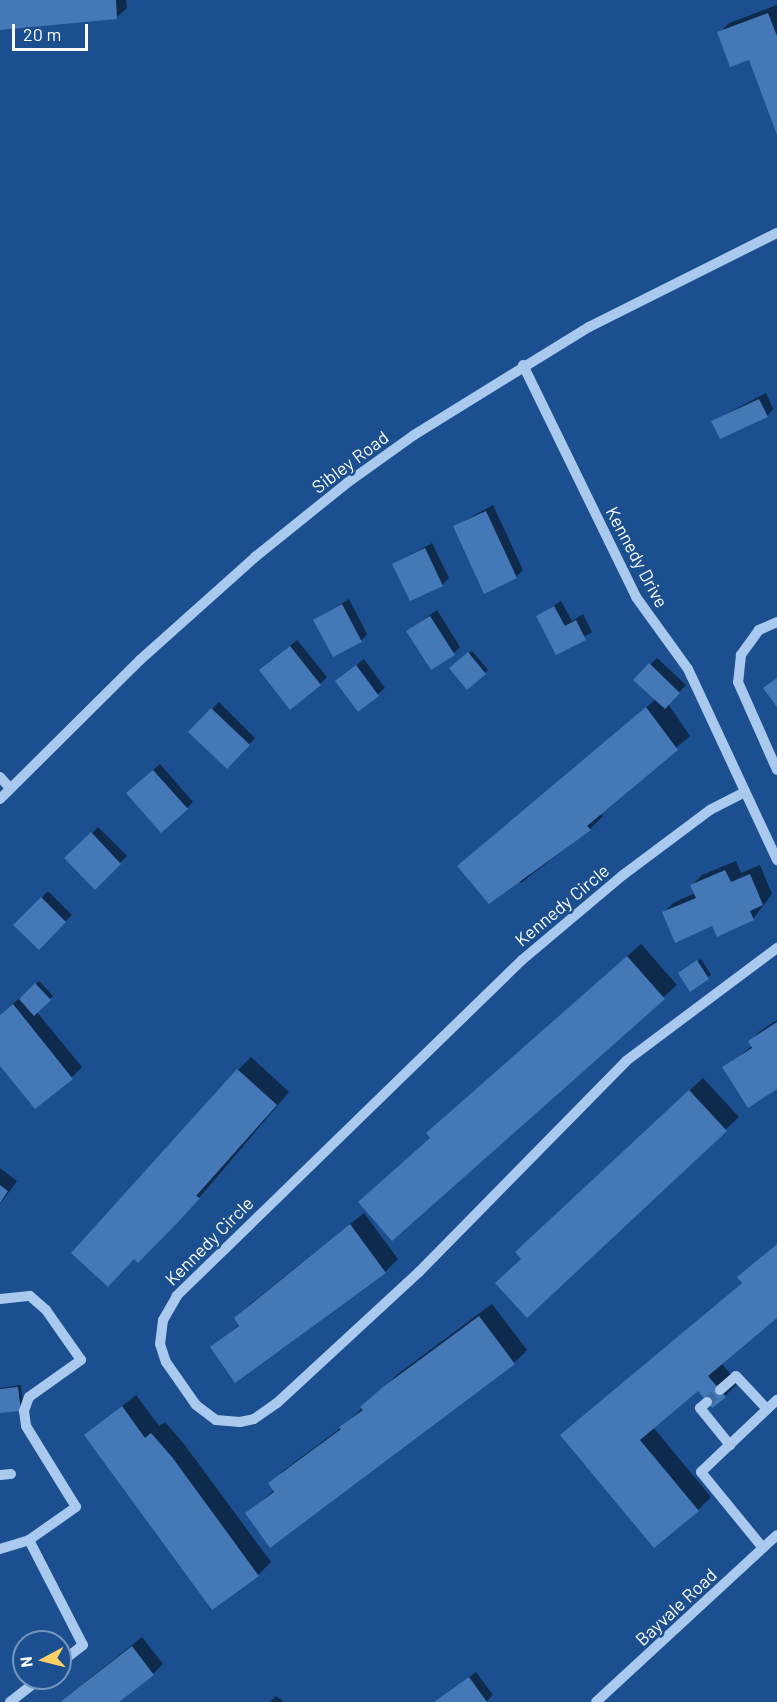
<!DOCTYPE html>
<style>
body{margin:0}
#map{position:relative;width:777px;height:1702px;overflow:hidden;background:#1b4f8f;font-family:Barlow,sans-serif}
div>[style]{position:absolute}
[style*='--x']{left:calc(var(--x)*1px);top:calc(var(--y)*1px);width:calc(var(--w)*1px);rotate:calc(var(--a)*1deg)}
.shadow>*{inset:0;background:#0007}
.building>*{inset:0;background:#4478b7}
.minor-tunnel>*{height:10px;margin-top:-5px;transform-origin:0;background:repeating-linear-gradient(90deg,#3d69a0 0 10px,transparent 0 15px)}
.minor>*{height:10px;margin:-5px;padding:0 5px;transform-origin:5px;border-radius:5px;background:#a9c9ee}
span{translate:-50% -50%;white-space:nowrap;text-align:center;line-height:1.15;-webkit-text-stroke:5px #1b4f8f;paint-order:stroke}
.street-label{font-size:18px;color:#fff}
.north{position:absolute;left:12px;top:1630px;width:60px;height:60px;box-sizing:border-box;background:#1b4f8f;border:2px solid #7695bc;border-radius:50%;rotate:263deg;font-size:16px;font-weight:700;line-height:24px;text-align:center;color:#fff}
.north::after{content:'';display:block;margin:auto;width:21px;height:27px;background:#ffd166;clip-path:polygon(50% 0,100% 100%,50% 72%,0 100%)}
.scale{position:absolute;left:12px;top:24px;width:76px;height:27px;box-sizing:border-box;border:3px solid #fff;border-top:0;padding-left:8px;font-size:18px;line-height:21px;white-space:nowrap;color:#fff;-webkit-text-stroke:4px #1b4f8f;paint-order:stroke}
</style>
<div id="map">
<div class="shadow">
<div style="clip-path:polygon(0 0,126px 0,127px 8px,116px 18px,0 29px)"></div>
<div style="clip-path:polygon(777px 5px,777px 131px,750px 58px,719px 33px,729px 23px)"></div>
<div style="clip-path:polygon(766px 393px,773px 409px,767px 416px,713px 421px)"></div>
<div style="clip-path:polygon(493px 505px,523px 570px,516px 577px,455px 526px)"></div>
<div style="clip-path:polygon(432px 543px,449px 578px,442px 585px,394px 565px)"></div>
<div style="clip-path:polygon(349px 599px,367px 634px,361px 641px,315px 620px)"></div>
<div style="clip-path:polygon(561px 601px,572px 621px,583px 614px,592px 632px,557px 653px,538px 616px)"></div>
<div style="clip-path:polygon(437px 610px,460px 647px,454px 653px,408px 631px)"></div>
<div style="clip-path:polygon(297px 640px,327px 677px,320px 684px,268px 664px)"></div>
<div style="clip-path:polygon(472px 651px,488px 670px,467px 688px,451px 668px)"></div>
<div style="clip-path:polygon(657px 658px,686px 685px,668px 704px,690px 736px,600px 813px,603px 816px,590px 829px,521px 883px,518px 878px,459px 866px,656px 699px,636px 679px)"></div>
<div style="clip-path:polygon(364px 659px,385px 688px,358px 710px,337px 681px)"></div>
<div style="clip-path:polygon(219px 702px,255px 738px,227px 767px,190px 732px)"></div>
<div style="clip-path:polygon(160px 764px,193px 802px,187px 808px,135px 787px)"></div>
<div style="clip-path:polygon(98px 827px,127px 856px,95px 888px,67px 858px)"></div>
<div style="clip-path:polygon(736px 861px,741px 873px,760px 865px,772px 894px,753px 919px,713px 924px,663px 913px,673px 903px,695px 893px,692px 885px,702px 875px)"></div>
<div style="clip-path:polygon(48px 891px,72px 915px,39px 948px,15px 925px)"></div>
<div style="clip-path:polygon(641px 944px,677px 985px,392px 1239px,441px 1120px)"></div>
<div style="clip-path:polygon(701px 959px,711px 975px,690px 990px,683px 970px)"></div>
<div style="clip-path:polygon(39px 981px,53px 996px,36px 1011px,82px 1067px,72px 1077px,0 1063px,0 1015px)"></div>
<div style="clip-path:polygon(777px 1020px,777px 1087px,724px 1068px,752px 1046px,750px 1041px,760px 1031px)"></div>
<div style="clip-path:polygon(251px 1057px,289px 1092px,194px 1204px,138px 1261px,238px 1070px)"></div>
<div style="clip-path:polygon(703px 1078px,739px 1117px,527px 1315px,523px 1258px,530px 1239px)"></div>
<div style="clip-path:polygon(0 1168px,17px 1181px,0 1204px)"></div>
<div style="clip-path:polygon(364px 1213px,398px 1259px,385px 1272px,212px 1348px,240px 1324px,236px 1319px,248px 1306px)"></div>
<div style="clip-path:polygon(777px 1244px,777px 1316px,721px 1363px,738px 1383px,725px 1396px,698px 1389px,653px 1427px,711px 1497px,698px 1510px,562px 1435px,743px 1282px,739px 1277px)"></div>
<div style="clip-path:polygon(492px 1304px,527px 1350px,514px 1363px,247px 1514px,274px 1490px,270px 1484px,283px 1471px,342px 1427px,398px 1374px)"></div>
<div style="clip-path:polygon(21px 1385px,23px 1406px,0 1412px,0 1388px)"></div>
<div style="clip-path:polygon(136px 1395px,159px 1426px,165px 1422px,184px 1444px,271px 1562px,258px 1575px,86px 1435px)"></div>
<div style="clip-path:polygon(142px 1637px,163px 1664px,153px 1674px,117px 1702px,60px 1702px)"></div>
<div style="clip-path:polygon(476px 1672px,493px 1695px,486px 1702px,438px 1702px)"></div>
<div style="clip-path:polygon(276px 1696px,284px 1702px,270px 1702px)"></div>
</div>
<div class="building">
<div style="clip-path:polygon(0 0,116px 0,117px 19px,0 30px)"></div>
<div style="clip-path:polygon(768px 13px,777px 36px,777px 135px,749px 60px,730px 67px,717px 32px)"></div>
<div style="clip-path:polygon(759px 399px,768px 417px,720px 439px,711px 421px)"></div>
<div style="clip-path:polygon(486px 511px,517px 578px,484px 594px,453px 526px)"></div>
<div style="clip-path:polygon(425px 548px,443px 586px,410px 601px,392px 564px)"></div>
<div style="clip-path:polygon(342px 604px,362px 642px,333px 657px,313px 620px)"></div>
<div style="clip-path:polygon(554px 606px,565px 626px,576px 620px,586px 640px,556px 655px,536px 616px)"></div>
<div style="clip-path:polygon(430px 616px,455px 655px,431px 670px,406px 631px)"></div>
<div style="clip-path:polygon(290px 646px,321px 685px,290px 710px,259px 670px)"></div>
<div style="clip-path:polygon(468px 652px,486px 674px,467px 690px,449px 668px)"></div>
<div style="clip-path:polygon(649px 663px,680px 693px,665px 709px,633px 680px)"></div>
<div style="clip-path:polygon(356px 665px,379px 696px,358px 712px,335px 681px)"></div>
<div style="clip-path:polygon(777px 678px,777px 707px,763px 688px)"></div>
<div style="clip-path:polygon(646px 707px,678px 750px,587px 826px,591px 830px,489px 904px,457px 866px)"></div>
<div style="clip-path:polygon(211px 708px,250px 745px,227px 769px,188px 732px)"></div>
<div style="clip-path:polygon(153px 770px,188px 809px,161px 833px,126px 793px)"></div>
<div style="clip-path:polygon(91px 832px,121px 864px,95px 890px,64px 858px)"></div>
<div style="clip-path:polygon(725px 870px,731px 882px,750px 874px,763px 905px,750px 911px,754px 920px,717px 937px,712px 926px,675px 943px,662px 912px,696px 898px,690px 885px)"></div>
<div style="clip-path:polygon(41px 897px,66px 922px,39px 950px,13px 925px)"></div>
<div style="clip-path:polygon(627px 956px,665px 999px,392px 1241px,358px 1202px,430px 1138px,426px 1133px)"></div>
<div style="clip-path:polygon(697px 960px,709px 979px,690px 992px,678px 973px)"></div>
<div style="clip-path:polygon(35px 983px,51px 1000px,34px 1016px,19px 999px)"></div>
<div style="clip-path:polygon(13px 1004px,73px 1079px,35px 1109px,0 1066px,0 1015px)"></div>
<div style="clip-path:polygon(777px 1022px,777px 1089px,748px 1108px,722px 1067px,752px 1048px,748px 1041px)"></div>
<div style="clip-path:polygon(237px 1069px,277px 1105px,196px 1196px,200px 1198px,181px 1219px,138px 1263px,134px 1259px,108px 1287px,71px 1253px)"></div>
<div style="clip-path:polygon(689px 1090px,727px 1131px,527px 1318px,495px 1283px,521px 1259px,515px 1252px)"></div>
<div style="clip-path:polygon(0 1185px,8px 1191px,0 1203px)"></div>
<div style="clip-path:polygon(350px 1224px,386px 1273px,235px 1383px,210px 1347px,239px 1326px,234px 1318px)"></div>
<div style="clip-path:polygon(777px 1244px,777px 1318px,708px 1376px,726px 1397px,712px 1408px,698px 1391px,640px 1440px,699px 1511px,654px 1548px,560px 1435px,742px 1283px,737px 1277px)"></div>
<div style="clip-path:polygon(479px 1316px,515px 1364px,270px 1548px,245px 1513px,274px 1492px,268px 1483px,341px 1429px,339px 1427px,363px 1410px,360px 1407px,383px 1387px)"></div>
<div style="clip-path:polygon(18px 1387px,21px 1411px,0 1413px,0 1389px)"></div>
<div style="clip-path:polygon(122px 1406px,145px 1438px,151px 1433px,172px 1457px,259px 1576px,212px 1610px,84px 1435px)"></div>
<div style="clip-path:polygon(132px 1646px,154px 1675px,119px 1702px,60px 1702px)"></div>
<div style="clip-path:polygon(469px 1677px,487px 1702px,434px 1702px)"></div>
</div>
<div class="minor-tunnel">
<div style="--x:707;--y:1402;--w:18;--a:-43"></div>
</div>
<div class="minor">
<div style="--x:523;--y:365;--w:258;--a:64"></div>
<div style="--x:636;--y:597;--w:89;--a:54.2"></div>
<div style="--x:688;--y:669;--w:211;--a:65"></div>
<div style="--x:777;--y:622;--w:20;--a:156"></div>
<div style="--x:759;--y:630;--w:31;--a:126"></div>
<div style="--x:741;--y:655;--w:27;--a:96"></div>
<div style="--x:738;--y:682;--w:96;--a:66.1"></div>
<div style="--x:0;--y:777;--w:15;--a:48"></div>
<div style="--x:745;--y:792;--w:39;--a:153"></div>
<div style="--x:710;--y:810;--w:109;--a:143.2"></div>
<div style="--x:623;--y:875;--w:132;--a:139.9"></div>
<div style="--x:522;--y:960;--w:482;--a:135.8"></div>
<div style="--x:177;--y:1296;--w:28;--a:120"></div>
<div style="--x:163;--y:1320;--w:24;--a:97"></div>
<div style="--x:160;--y:1344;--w:19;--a:72"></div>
<div style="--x:166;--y:1362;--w:52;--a:55.1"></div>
<div style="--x:196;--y:1405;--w:25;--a:37"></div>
<div style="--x:216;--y:1420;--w:24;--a:5"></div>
<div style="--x:240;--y:1422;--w:14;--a:-12"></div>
<div style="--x:254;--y:1419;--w:28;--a:-35"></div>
<div style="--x:277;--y:1403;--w:193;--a:-42.7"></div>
<div style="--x:419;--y:1272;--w:296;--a:-45.5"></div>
<div style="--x:626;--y:1061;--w:189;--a:-36.8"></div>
<div style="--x:0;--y:799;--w:197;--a:-44.8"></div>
<div style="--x:140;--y:660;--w:154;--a:-41.8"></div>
<div style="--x:255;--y:557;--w:118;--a:-38.8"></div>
<div style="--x:347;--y:483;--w:82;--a:-35.6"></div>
<div style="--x:414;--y:435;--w:206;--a:-31.7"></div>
<div style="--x:589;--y:327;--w:210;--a:-26.6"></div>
<div style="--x:0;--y:1299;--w:30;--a:-6"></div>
<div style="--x:30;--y:1296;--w:21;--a:41"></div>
<div style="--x:46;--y:1310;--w:61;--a:55"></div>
<div style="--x:81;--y:1360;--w:64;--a:144.6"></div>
<div style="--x:29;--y:1397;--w:15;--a:110"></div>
<div style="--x:24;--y:1411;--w:15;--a:82"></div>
<div style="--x:26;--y:1426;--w:95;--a:58.3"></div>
<div style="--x:76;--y:1507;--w:57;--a:144.9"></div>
<div style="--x:720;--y:1390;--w:21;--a:-41"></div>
<div style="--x:736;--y:1376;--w:45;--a:46.8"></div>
<div style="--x:707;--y:1402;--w:9;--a:139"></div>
<div style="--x:700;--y:1408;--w:48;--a:51"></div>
<div style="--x:0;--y:1475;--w:11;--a:-5"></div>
<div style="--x:763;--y:1548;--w:98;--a:-129.2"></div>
<div style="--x:701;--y:1472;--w:105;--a:-43.5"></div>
<div style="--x:0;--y:1549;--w:30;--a:-17"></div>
<div style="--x:29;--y:1540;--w:118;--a:62.8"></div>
<div style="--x:83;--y:1645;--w:29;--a:142"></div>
<div style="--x:10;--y:1702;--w:39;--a:-38"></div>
<div style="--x:596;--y:1702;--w:246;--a:-42.7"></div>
</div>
<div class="street-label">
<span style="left:350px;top:462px;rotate:-37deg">Sibley Road</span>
<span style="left:637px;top:557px;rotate:62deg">Kennedy Drive</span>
<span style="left:562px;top:905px;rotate:-40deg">Kennedy Circle</span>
<span style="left:209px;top:1241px;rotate:-45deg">Kennedy Circle</span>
<span style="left:676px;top:1607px;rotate:-43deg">Bayvale Road</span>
</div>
<div class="north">N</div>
<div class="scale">20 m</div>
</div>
